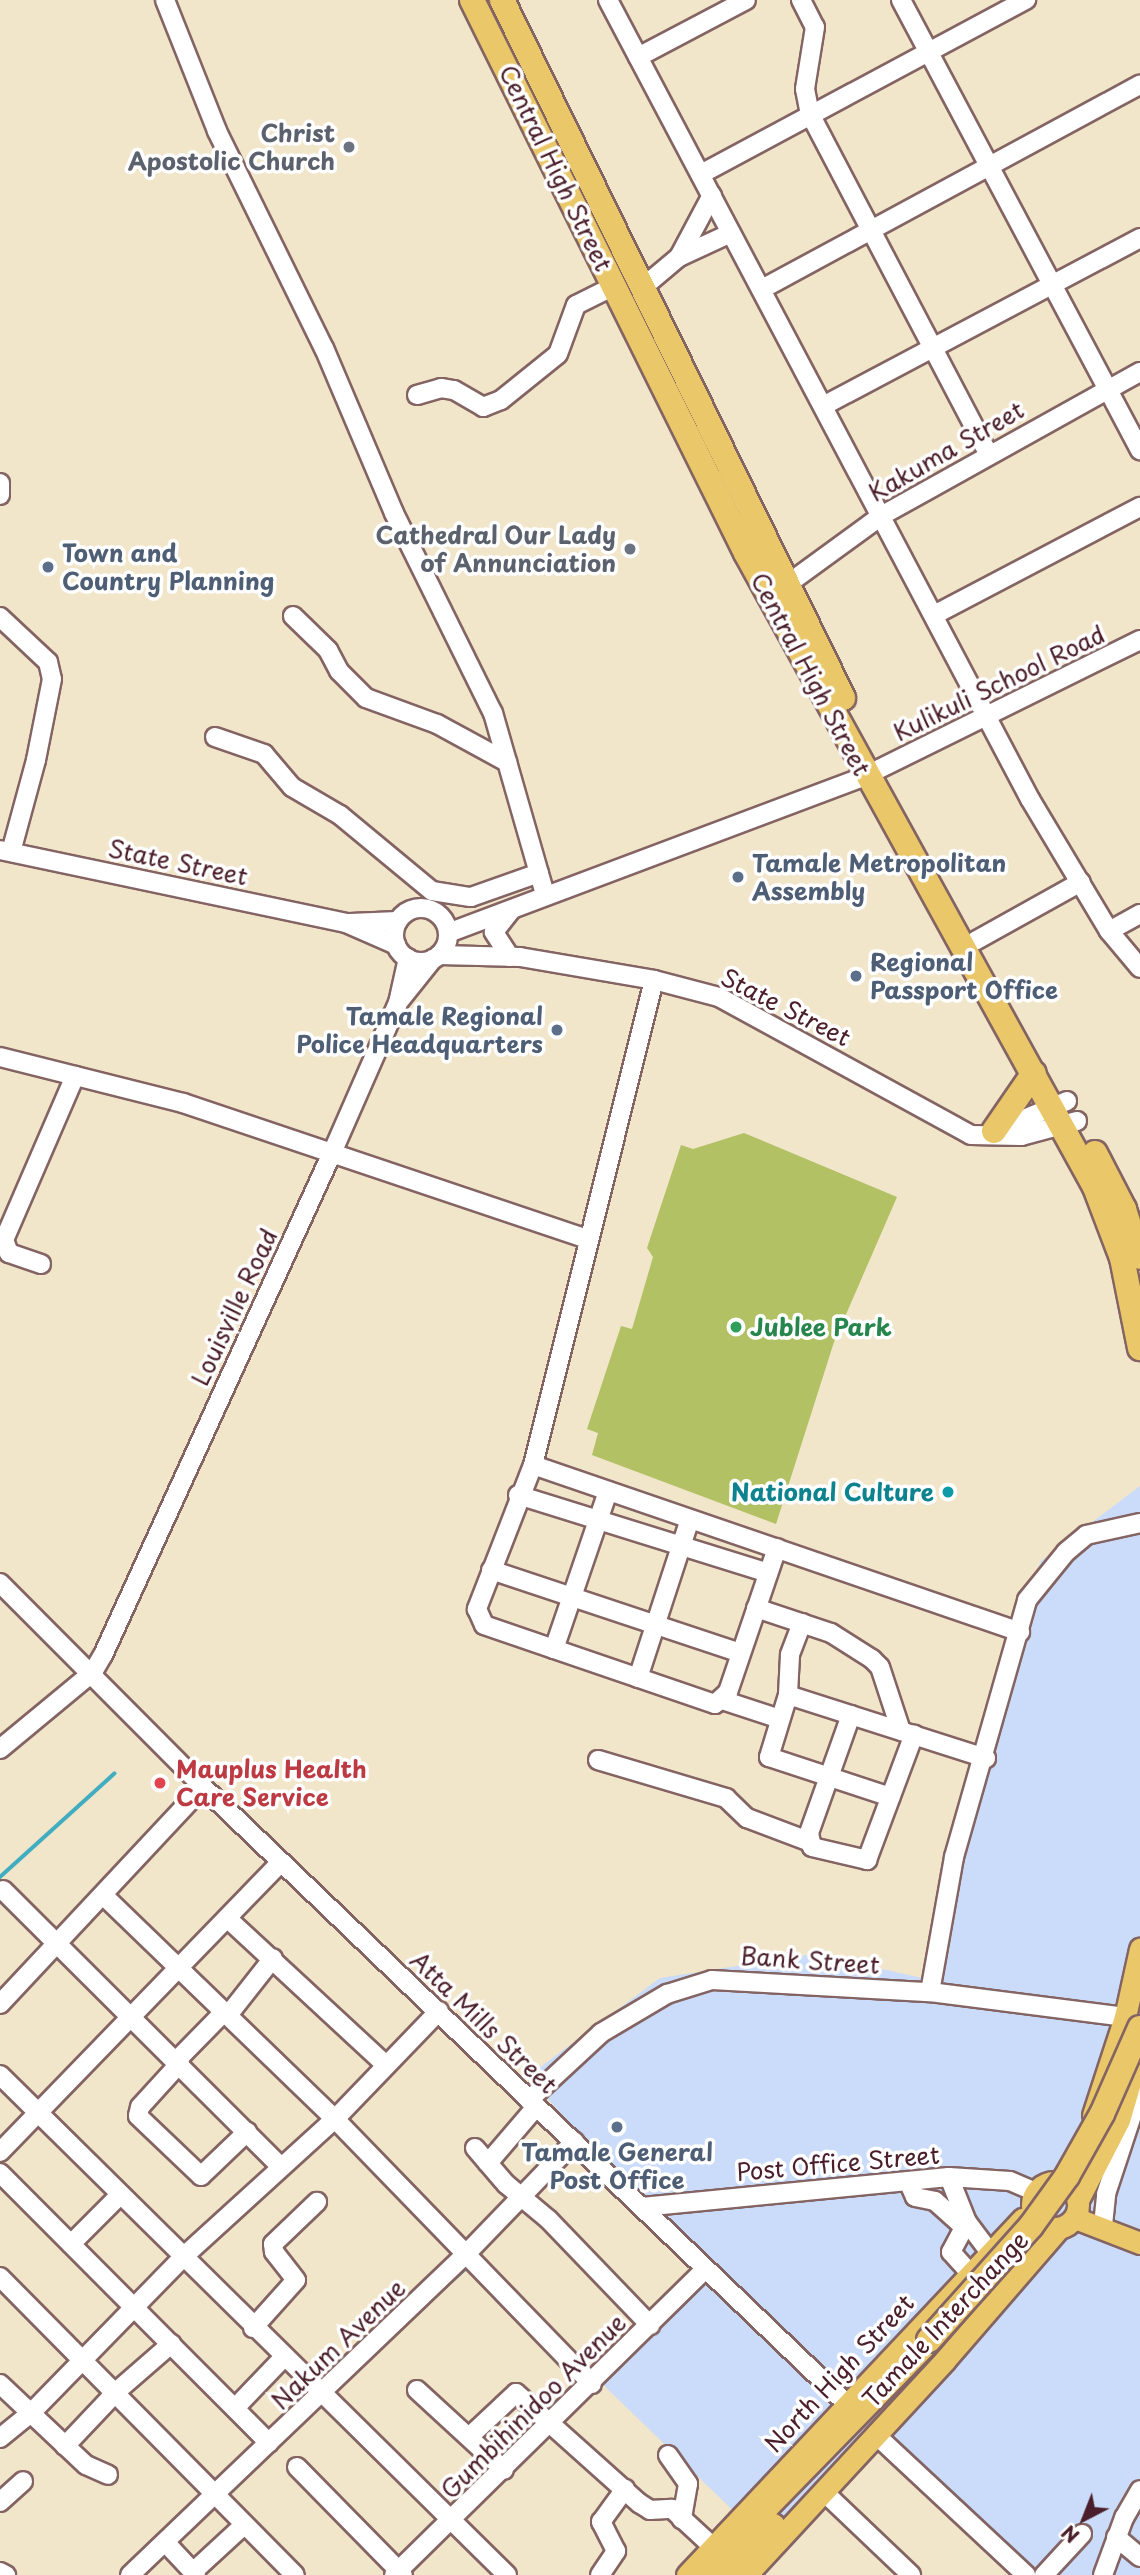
<!DOCTYPE html>
<style>
body{margin:0}
#map{position:relative;width:1140px;height:2575px;overflow:hidden;background:#f1e5ca;font-family:"Playpen Sans",sans-serif}
div>[style]{position:absolute}
[style*='--x']{left:calc(var(--x)*1px);top:calc(var(--y)*1px);width:calc(var(--w)*1px);rotate:calc(var(--a)*1deg)}
.built>*{inset:0;background:#cadcf9}
.green>*{inset:0;background:#b1c164}
.stream>*{height:3.5px;margin:-1.75px;padding:0 1.75px;transform-origin:1.75px;border-radius:1.75px;background:#41adc0}
.roads{filter:drop-shadow(2px 0 #846463) drop-shadow(-2px 0 #846463) drop-shadow(0 2px #846463) drop-shadow(0 -2px #846463)}
.minor>*{height:18px;margin:-9px;padding:0 9px;transform-origin:9px;border-radius:9px;background:#fff}
.minor>.ring{margin:-9px;padding:0;box-sizing:content-box;background:none;border:18px solid #fff;border-radius:50%}
.major>*{height:21px;margin:-10.5px;padding:0 10.5px;transform-origin:10.5px;border-radius:10.5px;background:#eac769}
.major>.ring{margin:-10.5px;padding:0;box-sizing:content-box;background:none;border:21px solid #eac769;border-radius:50%}
.highway>*{height:24px;margin:-12px;padding:0 12px;transform-origin:12px;border-radius:12px;background:#eac769}
.bridges{filter:drop-shadow(2px 0 #846463) drop-shadow(-2px 0 #846463) drop-shadow(0 2px #846463) drop-shadow(0 -2px #846463)}
.highway-bridge>*{height:24px;margin:-12px;padding:0 12px;transform-origin:12px;border-radius:12px;background:#eac769}
.dots>*{width:19px;height:19px;translate:-50% -50%;box-sizing:border-box;border:4px solid #fff;border-radius:50%}
span{translate:-50% -50%;white-space:nowrap;text-align:center;line-height:1.15;-webkit-text-stroke:7px #fff;paint-order:stroke}
.worship-label{font-size:24px;color:#5b616d;font-weight:700}
.right{translate:-100% -50%;text-align:right}
.street-label{font-size:24px;color:#4a1f2b}
.service-label{font-size:24px;color:#4e5e75;font-weight:700}
.left{translate:0 -50%;text-align:left}
.leisure-label{font-size:24px;color:#27864d;font-weight:700}
.culture-label{font-size:24px;color:#0d838f;font-weight:700}
.health-label{font-size:24px;color:#be3a42;font-weight:700}
.north{position:absolute;left:1049px;top:2484px;width:70px;height:70px;-webkit-text-stroke:5px #fff;paint-order:stroke;rotate:222deg;font-size:19px;font-weight:700;line-height:28px;text-align:center;color:#4a1f2b}
.north::after{content:'';display:block;margin:auto;width:24px;height:32px;background:#4a1f2b;clip-path:polygon(50% 0,100% 100%,50% 72%,0 100%)}
</style>
<div id="map">
<div class="built">
<div style="clip-path:polygon(1140px 1486px,1140px 2575px,1022px 2575px,879px 2445px,777px 2553px,592px 2374px,705px 2266px,527px 2077px,660px 1978px,814px 1954px,927px 1979px,1015px 1620px,1041px 1561px)"></div>
</div>
<div class="green">
<div style="clip-path:polygon(744px 1133px,897px 1197px,834px 1342px,776px 1524px,592px 1455px,598px 1433px,587px 1429px,621px 1326px,632px 1329px,653px 1257px,647px 1248px,681px 1145px,693px 1149px)"></div>
</div>
<div class="stream">
<div style="--x:0;--y:1877;--w:154;--a:-42.1"></div>
<div style="--x:424;--y:2306;--w:54;--a:-42"></div>
<div style="--x:233;--y:2489;--w:21;--a:-45"></div>
<div style="--x:198;--y:2521;--w:23;--a:-40"></div>
</div>
<div class="roads">
<div class="minor">
<div style="--x:165;--y:0;--w:141;--a:68.3"></div>
<div style="--x:217;--y:131;--w:242;--a:63.8"></div>
<div style="--x:324;--y:348;--w:179;--a:67"></div>
<div style="--x:394;--y:513;--w:223;--a:63.7"></div>
<div style="--x:493;--y:713;--w:188;--a:74"></div>
<div style="--x:608;--y:0;--w:904;--a:62.16"></div>
<div style="--x:1030;--y:799;--w:154;--a:59.1"></div>
<div style="--x:1109;--y:931;--w:48;--a:50"></div>
<div style="--x:801;--y:0;--w:30;--a:63"></div>
<div style="--x:815;--y:27;--w:63;--a:99.2"></div>
<div style="--x:805;--y:89;--w:25;--a:79"></div>
<div style="--x:810;--y:114;--w:383;--a:62.3"></div>
<div style="--x:901;--y:0;--w:510;--a:62.03"></div>
<div style="--x:638;--y:57;--w:122;--a:-27.8"></div>
<div style="--x:701;--y:174;--w:369;--a:-28.2"></div>
<div style="--x:679;--y:257;--w:70;--a:-62"></div>
<div style="--x:642;--y:288;--w:48;--a:-40"></div>
<div style="--x:679;--y:257;--w:57;--a:-24.8"></div>
<div style="--x:762;--y:289;--w:430;--a:-28.4"></div>
<div style="--x:417;--y:395;--w:25;--a:-16"></div>
<div style="--x:441;--y:388;--w:13;--a:9"></div>
<div style="--x:454;--y:390;--w:34;--a:30"></div>
<div style="--x:483;--y:407;--w:19;--a:-21"></div>
<div style="--x:501;--y:400;--w:73;--a:-38.9"></div>
<div style="--x:558;--y:354;--w:52;--a:-69.8"></div>
<div style="--x:576;--y:305;--w:42;--a:-26.6"></div>
<div style="--x:823;--y:406;--w:359;--a:-27.9"></div>
<div style="--x:0;--y:483;--w:12;--a:90"></div>
<div style="--x:785;--y:586;--w:119;--a:-36.1"></div>
<div style="--x:881;--y:516;--w:296;--a:-29.1"></div>
<div style="--x:934;--y:615;--w:233;--a:-27.7"></div>
<div style="--x:293;--y:616;--w:49;--a:44.2"></div>
<div style="--x:328;--y:650;--w:24;--a:62"></div>
<div style="--x:339;--y:671;--w:38;--a:45"></div>
<div style="--x:366;--y:698;--w:76;--a:20.1"></div>
<div style="--x:437;--y:724;--w:80;--a:28.5"></div>
<div style="--x:0;--y:617;--w:66;--a:43.2"></div>
<div style="--x:48;--y:662;--w:17;--a:77"></div>
<div style="--x:52;--y:679;--w:83;--a:101.2"></div>
<div style="--x:36;--y:760;--w:95;--a:105.2"></div>
<div style="--x:215;--y:737;--w:52;--a:19.1"></div>
<div style="--x:264;--y:754;--w:43;--a:49.7"></div>
<div style="--x:292;--y:787;--w:56;--a:30.3"></div>
<div style="--x:340;--y:815;--w:119;--a:39.6"></div>
<div style="--x:432;--y:891;--w:39;--a:9"></div>
<div style="--x:471;--y:897;--w:72;--a:-19.4"></div>
<div style="--x:879;--y:769;--w:291;--a:-26.3"></div>
<div style="--x:0;--y:850;--w:354;--a:11.9"></div>
<div style="--x:346;--y:923;--w:55;--a:23.7"></div>
<div class="ring" style="left:394px;top:908px;width:36px;height:36px"></div>
<div style="--x:350;--y:923;--w:48;--a:-2.4"></div>
<div style="--x:1109;--y:931;--w:35;--a:-29"></div>
<div style="--x:448;--y:933;--w:446;--a:-20.6"></div>
<div style="--x:975;--y:941;--w:121;--a:-29.1"></div>
<div style="--x:439;--y:955;--w:81;--a:1.4"></div>
<div style="--x:520;--y:957;--w:136;--a:9.7"></div>
<div style="--x:654;--y:980;--w:67;--a:14.7"></div>
<div style="--x:719;--y:997;--w:287;--a:28.7"></div>
<div style="--x:971;--y:1135;--w:50;--a:1.1"></div>
<div style="--x:1021;--y:1136;--w:58;--a:-15"></div>
<div style="--x:510;--y:957;--w:30;--a:-123"></div>
<div style="--x:494;--y:932;--w:28;--a:-52"></div>
<div style="--x:654;--y:980;--w:500;--a:104"></div>
<div style="--x:533;--y:1465;--w:515;--a:18.93"></div>
<div style="--x:400;--y:1000;--w:53;--a:-51.2"></div>
<div style="--x:0;--y:1057;--w:189;--a:14.1"></div>
<div style="--x:183;--y:1103;--w:427;--a:18.6"></div>
<div style="--x:995;--y:1131;--w:78;--a:-22.6"></div>
<div style="--x:41;--y:1264;--w:34;--a:-161"></div>
<div style="--x:9;--y:1253;--w:14;--a:-111"></div>
<div style="--x:4;--y:1240;--w:179;--a:-66.6"></div>
<div style="--x:533;--y:1465;--w:155;--a:111.3"></div>
<div style="--x:477;--y:1609;--w:17;--a:66"></div>
<div style="--x:484;--y:1625;--w:74;--a:18.9"></div>
<div style="--x:554;--y:1649;--w:170;--a:18.9"></div>
<div style="--x:715;--y:1704;--w:18;--a:-43"></div>
<div style="--x:728;--y:1692;--w:152;--a:-71.2"></div>
<div style="--x:518;--y:1495;--w:262;--a:17.3"></div>
<div style="--x:491;--y:1570;--w:263;--a:18.4"></div>
<div style="--x:0;--y:1583;--w:288;--a:45.1"></div>
<div style="--x:203;--y:1787;--w:890;--a:43.77"></div>
<div style="--x:756;--y:1608;--w:79;--a:18.4"></div>
<div style="--x:831;--y:1633;--w:49;--a:32.4"></div>
<div style="--x:872;--y:1659;--w:11;--a:45"></div>
<div style="--x:880;--y:1667;--w:67;--a:71.8"></div>
<div style="--x:802;--y:1623;--w:34;--a:111"></div>
<div style="--x:790;--y:1655;--w:40;--a:92.9"></div>
<div style="--x:788;--y:1695;--w:65;--a:107"></div>
<div style="--x:769;--y:1757;--w:128;--a:18.2"></div>
<div style="--x:554;--y:1649;--w:167;--a:-71.1"></div>
<div style="--x:638;--y:1678;--w:167;--a:-71.9"></div>
<div style="--x:788;--y:1695;--w:208;--a:17.7"></div>
<div style="--x:722;--y:1700;--w:61;--a:18.1"></div>
<div style="--x:851;--y:1715;--w:125;--a:109.6"></div>
<div style="--x:809;--y:1833;--w:14;--a:78"></div>
<div style="--x:812;--y:1847;--w:57;--a:13.3"></div>
<div style="--x:867;--y:1860;--w:134;--a:-69.5"></div>
<div style="--x:0;--y:1749;--w:121;--a:-39.6"></div>
<div style="--x:93;--y:1672;--w:20;--a:-60"></div>
<div style="--x:103;--y:1655;--w:552;--a:-65.48"></div>
<div style="--x:332;--y:1153;--w:164;--a:-66.3"></div>
<div style="--x:398;--y:1003;--w:46;--a:-77.5"></div>
<div style="--x:598;--y:1760;--w:134;--a:16.5"></div>
<div style="--x:726;--y:1798;--w:29;--a:44"></div>
<div style="--x:747;--y:1818;--w:65;--a:20.7"></div>
<div style="--x:3;--y:1890;--w:391;--a:44.9"></div>
<div style="--x:103;--y:1895;--w:322;--a:44"></div>
<div style="--x:335;--y:2119;--w:369;--a:45.9"></div>
<div style="--x:227;--y:1918;--w:217;--a:42.8"></div>
<div style="--x:930;--y:1992;--w:137;--a:-79.9"></div>
<div style="--x:954;--y:1857;--w:267;--a:-74.1"></div>
<div style="--x:1027;--y:1600;--w:62;--a:-50.9"></div>
<div style="--x:1066;--y:1552;--w:26;--a:-40"></div>
<div style="--x:1086;--y:1535;--w:55;--a:-12.5"></div>
<div style="--x:0;--y:2004;--w:297;--a:-46.9"></div>
<div style="--x:229;--y:2014;--w:71;--a:-51.8"></div>
<div style="--x:177;--y:2060;--w:69;--a:-45.6"></div>
<div style="--x:180;--y:2063;--w:59;--a:132.3"></div>
<div style="--x:140;--y:2107;--w:9;--a:103"></div>
<div style="--x:138;--y:2116;--w:87;--a:43.6"></div>
<div style="--x:201;--y:2176;--w:64;--a:-43.7"></div>
<div style="--x:0;--y:2075;--w:712;--a:44.6"></div>
<div style="--x:529;--y:2100;--w:98;--a:-42.9"></div>
<div style="--x:601;--y:2033;--w:77;--a:-30.6"></div>
<div style="--x:667;--y:1994;--w:47;--a:-17.3"></div>
<div style="--x:712;--y:1980;--w:218;--a:3.2"></div>
<div style="--x:930;--y:1992;--w:197;--a:7.3"></div>
<div style="--x:475;--y:2148;--w:48;--a:49.3"></div>
<div style="--x:506;--y:2184;--w:56;--a:39.9"></div>
<div style="--x:549;--y:2220;--w:146;--a:46.1"></div>
<div style="--x:0;--y:2152;--w:404;--a:-45.9"></div>
<div style="--x:488;--y:2163;--w:74;--a:-49.4"></div>
<div style="--x:0;--y:2173;--w:381;--a:45.1"></div>
<div style="--x:949;--y:2177;--w:48;--a:68.2"></div>
<div style="--x:967;--y:2222;--w:34;--a:118"></div>
<div style="--x:951;--y:2252;--w:28;--a:48"></div>
<div style="--x:908;--y:2181;--w:17;--a:66"></div>
<div style="--x:915;--y:2197;--w:20;--a:11"></div>
<div style="--x:935;--y:2201;--w:39;--a:42"></div>
<div style="--x:642;--y:2207;--w:308;--a:-5.6"></div>
<div style="--x:949;--y:2177;--w:61;--a:3.8"></div>
<div style="--x:1010;--y:2181;--w:28;--a:23"></div>
<div style="--x:967;--y:2222;--w:38;--a:53"></div>
<div style="--x:1103;--y:2225;--w:31;--a:-84"></div>
<div style="--x:1106;--y:2194;--w:108;--a:-71.7"></div>
<div style="--x:71;--y:2244;--w:69;--a:-45"></div>
<div style="--x:0;--y:2277;--w:419;--a:45.3"></div>
<div style="--x:253;--y:2328;--w:64;--a:-48.1"></div>
<div style="--x:296;--y:2280;--w:36;--a:-128"></div>
<div style="--x:274;--y:2252;--w:8;--a:-97"></div>
<div style="--x:273;--y:2244;--w:61;--a:-43.7"></div>
<div style="--x:0;--y:2384;--w:118;--a:43.3"></div>
<div style="--x:86;--y:2465;--w:24;--a:24"></div>
<div style="--x:417;--y:2390;--w:118;--a:42.6"></div>
<div style="--x:235;--y:2408;--w:69;--a:-46.2"></div>
<div style="--x:470;--y:2436;--w:63;--a:-43.1"></div>
<div style="--x:516;--y:2393;--w:165;--a:41.8"></div>
<div style="--x:639;--y:2503;--w:13;--a:32"></div>
<div style="--x:650;--y:2510;--w:22;--a:-3"></div>
<div style="--x:672;--y:2509;--w:54;--a:42.8"></div>
<div style="--x:877;--y:2436;--w:204;--a:43"></div>
<div style="--x:0;--y:2438;--w:40;--a:-39"></div>
<div style="--x:31;--y:2413;--w:216;--a:-45.7"></div>
<div style="--x:182;--y:2258;--w:207;--a:-42.3"></div>
<div style="--x:335;--y:2119;--w:150;--a:-46.1"></div>
<div style="--x:65;--y:2446;--w:76;--a:-46.6"></div>
<div style="--x:117;--y:2391;--w:72;--a:-41"></div>
<div style="--x:668;--y:2455;--w:35;--a:55"></div>
<div style="--x:688;--y:2484;--w:36;--a:100"></div>
<div style="--x:297;--y:2467;--w:151;--a:45.5"></div>
<div style="--x:825;--y:2493;--w:119;--a:43.6"></div>
<div style="--x:0;--y:2502;--w:31;--a:-42"></div>
<div style="--x:1116;--y:2537;--w:31;--a:40"></div>
<div style="--x:165;--y:2542;--w:45;--a:46.8"></div>
<div style="--x:194;--y:2571;--w:68;--a:-42.6"></div>
<div style="--x:0;--y:2572;--w:7;--a:27"></div>
<div style="--x:130;--y:2575;--w:465;--a:-43.7"></div>
<div style="--x:466;--y:2254;--w:156;--a:-46"></div>
<div style="--x:394;--y:2575;--w:436;--a:-44.5"></div>
<div style="--x:600;--y:2575;--w:29;--a:-56"></div>
<div style="--x:616;--y:2551;--w:33;--a:-117"></div>
<div style="--x:601;--y:2522;--w:41;--a:-54"></div>
<div style="--x:1044;--y:2575;--w:56;--a:-47.2"></div>
<div style="--x:1103;--y:2575;--w:61;--a:-69.8"></div>
<div style="--x:1124;--y:2518;--w:32;--a:-60"></div>
</div>
<div class="major">
<div style="--x:1093;--y:2115;--w:103;--a:-71.9"></div>
<div style="--x:1125;--y:2017;--w:70;--a:-77.6"></div>
<div class="ring" style="left:1032px;top:2182px;width:25px;height:25px"></div>
<div style="--x:1078;--y:2200;--w:90;--a:-62.9"></div>
<div style="--x:1119;--y:2120;--w:75;--a:-73.7"></div>
<div style="--x:1075;--y:2218;--w:70;--a:21"></div>
<div style="--x:687;--y:2575;--w:490;--a:-46.7"></div>
<div style="--x:746;--y:2575;--w:293;--a:-47.2"></div>
<div style="--x:945;--y:2360;--w:174;--a:-49.2"></div>
</div>
<div class="highway">
<div style="--x:472;--y:0;--w:617;--a:63.64"></div>
<div style="--x:746;--y:553;--w:724;--a:61.17"></div>
<div style="--x:1095;--y:1187;--w:76;--a:69.2"></div>
<div style="--x:1122;--y:1258;--w:92;--a:78.7"></div>
<div style="--x:502;--y:0;--w:777;--a:63.96"></div>
<div style="--x:994;--y:1131;--w:70;--a:-55.4"></div>
<div style="--x:1095;--y:1153;--w:63;--a:62.6"></div>
<div style="--x:1124;--y:1209;--w:50;--a:72.6"></div>
<div style="--x:700;--y:2575;--w:328;--a:-45.7"></div>
<div style="--x:729;--y:2575;--w:66;--a:-48.1"></div>
</div>
</div>
<div class="bridges">
<div class="highway-bridge">
<div style="--x:929;--y:2340;--w:153;--a:-48.2"></div>
<div style="--x:1031;--y:2226;--w:62;--a:-54.2"></div>
<div style="--x:1067;--y:2176;--w:71;--a:-60.6"></div>
<div style="--x:1102;--y:2114;--w:94;--a:-66.2"></div>
</div>
</div>
<div class="dots">
<div style="left:349px;top:147px;background:#6b7280"></div>
<div style="left:630px;top:549px;background:#6b7280"></div>
<div style="left:48px;top:567px;background:#5c6f8a"></div>
<div style="left:738px;top:877px;background:#5c6f8a"></div>
<div style="left:856px;top:976px;background:#5c6f8a"></div>
<div style="left:557px;top:1030px;background:#5c6f8a"></div>
<div style="left:736px;top:1327px;background:#2e9e5b"></div>
<div style="left:948px;top:1492px;background:#0f9aa8"></div>
<div style="left:160px;top:1783px;background:#e0444e"></div>
<div style="left:617px;top:2127px;background:#5c6f8a"></div>
</div>
<div class="worship-label">
<span class="right" style="left:335px;top:147px">Christ<br>Apostolic Church</span>
<span class="right" style="left:616px;top:549px">Cathedral Our Lady<br>of Annunciation</span>
</div>
<div class="street-label">
<span style="left:556px;top:168px;rotate:64deg">Central High Street</span>
<span style="left:946px;top:451px;rotate:-30deg">Kakuma Street</span>
<span style="left:811px;top:674px;rotate:62deg">Central High Street</span>
<span style="left:999px;top:683px;rotate:-26deg">Kulikuli School Road</span>
<span style="left:178px;top:862px;rotate:12deg">State Street</span>
<span style="left:786px;top:1007px;rotate:27deg">State Street</span>
<span style="left:234px;top:1307px;rotate:-65deg">Louisville Road</span>
<span style="left:810px;top:1960px;rotate:4deg">Bank Street</span>
<span style="left:484px;top:2022px;rotate:44deg">Atta Mills Street</span>
<span style="left:838px;top:2163px;rotate:-5deg">Post Office Street</span>
<span style="left:945px;top:2319px;rotate:-47deg">Tamale Interchange</span>
<span style="left:338px;top:2344px;rotate:-44deg">Nakum Avenue</span>
<span style="left:839px;top:2373px;rotate:-47deg">North High Street</span>
<span style="left:533px;top:2406px;rotate:-45deg">Gumbihinidoo Avenue</span>
</div>
<div class="service-label">
<span class="left" style="left:62px;top:567px">Town and<br>Country Planning</span>
<span class="left" style="left:752px;top:877px">Tamale Metropolitan<br>Assembly</span>
<span class="left" style="left:870px;top:976px">Regional<br>Passport Office</span>
<span class="right" style="left:543px;top:1030px">Tamale Regional<br>Police Headquarters</span>
<span style="left:617px;top:2166px">Tamale General<br>Post Office</span>
</div>
<div class="leisure-label">
<span class="left" style="left:750px;top:1327px">Jublee Park</span>
</div>
<div class="culture-label">
<span class="right" style="left:934px;top:1492px">National Culture</span>
</div>
<div class="health-label">
<span class="left" style="left:176px;top:1783px">Mauplus Health<br>Care Service</span>
</div>
<div class="north">N</div>
</div>
